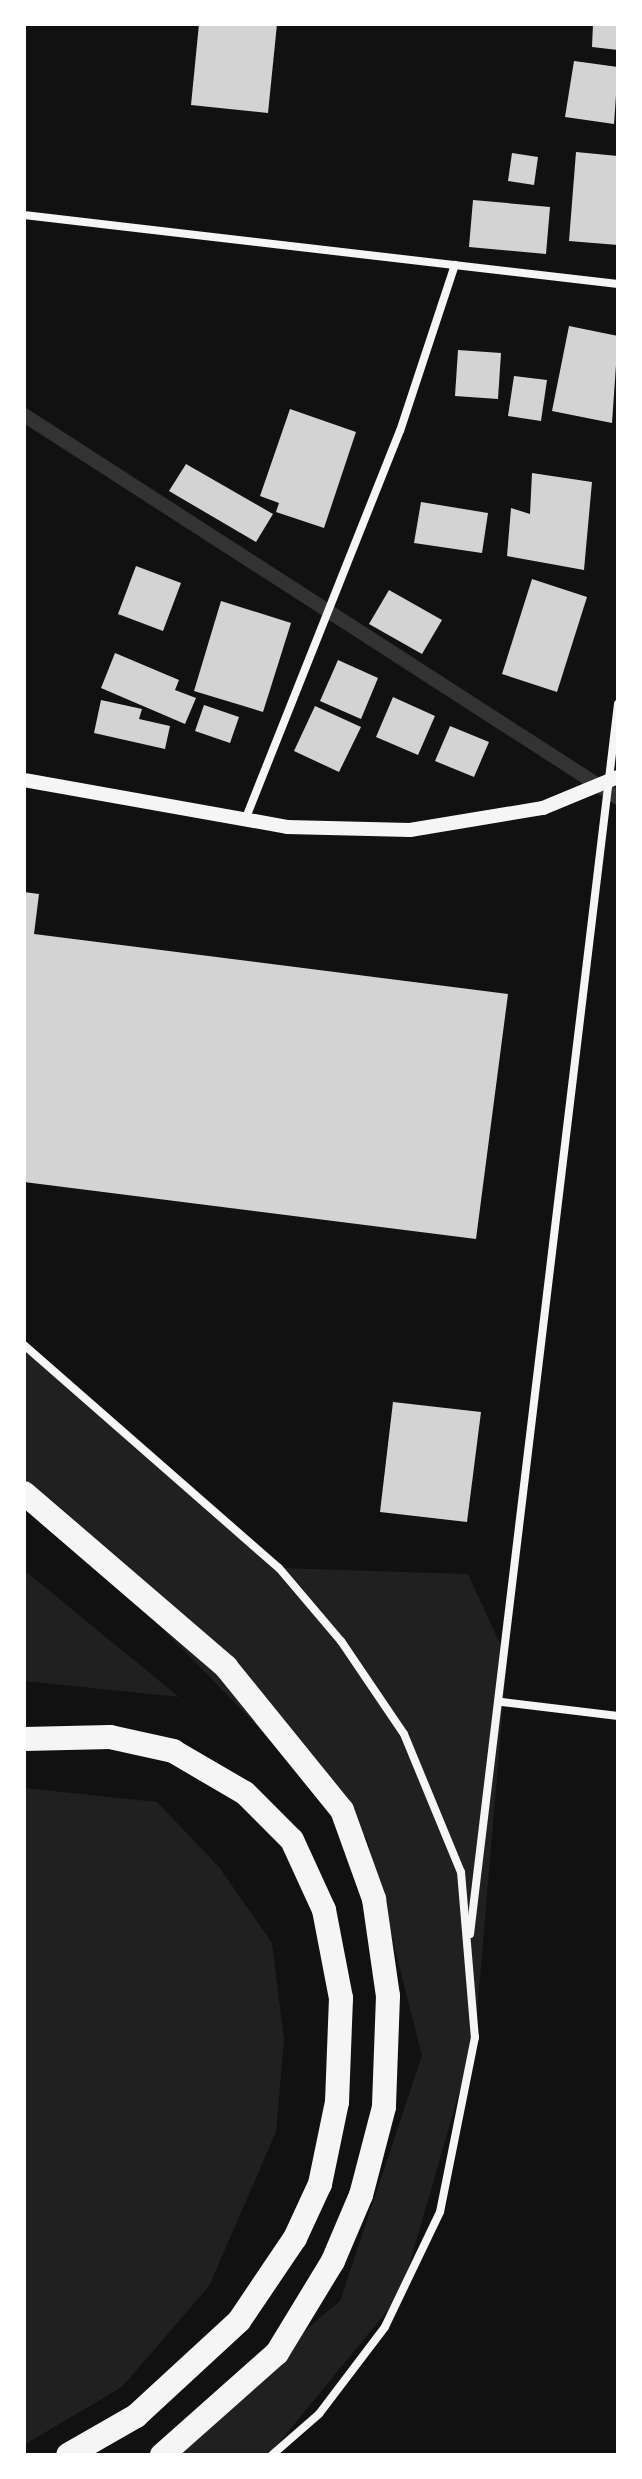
<!DOCTYPE html>
<style>
body{margin:0}
#map{position:relative;width:642px;height:2479px;overflow:hidden;background:#111;font-family:"Archivo Narrow",sans-serif}
div>[style]{position:absolute}
[style*='--x']{left:calc(var(--x)*1px);top:calc(var(--y)*1px);width:calc(var(--w)*1px);rotate:calc(var(--a)*1deg)}
.green>*{inset:0;background:#202020}
.stream>*{height:14px;margin:-7px;padding:0 7px;transform-origin:7px;border-radius:7px;background:#333}
.building>*{inset:0;background:#d3d3d3}
.minor>*{height:8px;margin:-4px;padding:0 4px;transform-origin:4px;border-radius:4px;background:#f5f5f5}
.tertiary>*{height:14px;margin:-7px;padding:0 7px;transform-origin:7px;border-radius:7px;background:#f5f5f5}
.motorway>*{height:24px;margin:-12px;padding:0 12px;transform-origin:12px;border-radius:12px;background:#f5f5f5}
span{translate:-50% -50%;white-space:nowrap;text-align:center;line-height:1.15;-webkit-text-stroke:7px #fff;paint-order:stroke}
.frame{position:absolute;inset:0;border:26px solid #fff;pointer-events:none}
</style>
<div id="map">
<div class="green">
<div style="clip-path:polygon(24px 1345px,279px 1568px,468px 1574px,507px 1659px,475px 2037px,401px 2294px,269px 2455px,157px 2455px,340px 2301px,422px 2056px,367px 1839px,24px 1486px)"></div>
<div style="clip-path:polygon(24px 1570px,179px 1697px,24px 1681px)"></div>
<div style="clip-path:polygon(24px 1788px,157px 1802px,219px 1867px,272px 1943px,284px 2040px,276px 2132px,209px 2286px,122px 2387px,24px 2445px)"></div>
</div>
<div class="stream">
<div style="--x:24;--y:415;--w:707;--a:32.81"></div>
</div>
<div class="building">
<div style="clip-path:polygon(199px 24px,277px 24px,268px 113px,191px 105px)"></div>
<div style="clip-path:polygon(593px 24px,618px 24px,618px 50px,592px 47px)"></div>
<div style="clip-path:polygon(574px 61px,618px 67px,614px 124px,565px 117px)"></div>
<div style="clip-path:polygon(576px 152px,618px 156px,618px 245px,569px 241px)"></div>
<div style="clip-path:polygon(512px 153px,538px 157px,534px 185px,508px 181px)"></div>
<div style="clip-path:polygon(473px 200px,550px 207px,546px 254px,469px 247px)"></div>
<div style="clip-path:polygon(569px 326px,618px 336px,612px 423px,552px 411px)"></div>
<div style="clip-path:polygon(458px 350px,501px 353px,498px 399px,455px 396px)"></div>
<div style="clip-path:polygon(514px 376px,547px 380px,541px 421px,508px 416px)"></div>
<div style="clip-path:polygon(290px 409px,356px 432px,324px 528px,276px 512px,279px 503px,260px 496px)"></div>
<div style="clip-path:polygon(186px 464px,273px 514px,256px 542px,169px 491px)"></div>
<div style="clip-path:polygon(532px 473px,592px 482px,584px 570px,507px 556px,511px 508px,530px 514px)"></div>
<div style="clip-path:polygon(421px 502px,488px 513px,482px 553px,414px 543px)"></div>
<div style="clip-path:polygon(136px 566px,181px 583px,163px 631px,118px 614px)"></div>
<div style="clip-path:polygon(532px 579px,587px 597px,557px 692px,502px 674px)"></div>
<div style="clip-path:polygon(389px 590px,442px 620px,422px 654px,369px 624px)"></div>
<div style="clip-path:polygon(221px 601px,291px 623px,263px 712px,194px 691px)"></div>
<div style="clip-path:polygon(115px 653px,179px 680px,175px 690px,196px 698px,185px 724px,101px 688px)"></div>
<div style="clip-path:polygon(338px 660px,378px 678px,361px 719px,320px 701px)"></div>
<div style="clip-path:polygon(393px 697px,435px 716px,418px 755px,376px 737px)"></div>
<div style="clip-path:polygon(101px 700px,142px 709px,139px 719px,170px 726px,165px 749px,94px 733px)"></div>
<div style="clip-path:polygon(204px 705px,239px 717px,230px 743px,195px 731px)"></div>
<div style="clip-path:polygon(315px 706px,361px 727px,339px 772px,294px 751px)"></div>
<div style="clip-path:polygon(450px 726px,489px 742px,474px 777px,435px 761px)"></div>
<div style="clip-path:polygon(24px 892px,39px 894px,34px 934px,508px 994px,476px 1239px,24px 1182px)"></div>
<div style="clip-path:polygon(393px 1402px,481px 1412px,467px 1522px,380px 1512px)"></div>
</div>
<div class="minor">
<div style="--x:24;--y:215;--w:598;--a:6.63"></div>
<div style="--x:245;--y:820;--w:419;--a:-68.3"></div>
<div style="--x:400;--y:431;--w:175;--a:-71.7"></div>
<div style="--x:24;--y:1345;--w:339;--a:41.2"></div>
<div style="--x:279;--y:1568;--w:96;--a:49.7"></div>
<div style="--x:341;--y:1641;--w:112;--a:55.9"></div>
<div style="--x:404;--y:1734;--w:149;--a:67.6"></div>
<div style="--x:461;--y:1872;--w:166;--a:85.2"></div>
<div style="--x:475;--y:2037;--w:178;--a:101.3"></div>
<div style="--x:440;--y:2212;--w:127;--a:115.6"></div>
<div style="--x:385;--y:2327;--w:109;--a:127.2"></div>
<div style="--x:319;--y:2414;--w:62;--a:138.9"></div>
<div style="--x:502;--y:1702;--w:117;--a:6.9"></div>
<div style="--x:470;--y:1934;--w:1239;--a:-83.14"></div>
</div>
<div class="tertiary">
<div style="--x:24;--y:780;--w:267;--a:10.1"></div>
<div style="--x:287;--y:827;--w:123;--a:1.4"></div>
<div style="--x:410;--y:830;--w:135;--a:-9.4"></div>
<div style="--x:543;--y:808;--w:81;--a:-22.5"></div>
</div>
<div class="motorway">
<div style="--x:24;--y:1493;--w:267;--a:40.7"></div>
<div style="--x:226;--y:1667;--w:184;--a:51"></div>
<div style="--x:342;--y:1810;--w:95;--a:70.2"></div>
<div style="--x:374;--y:1899;--w:98;--a:81.8"></div>
<div style="--x:388;--y:1996;--w:111;--a:92.1"></div>
<div style="--x:384;--y:2107;--w:91;--a:104.6"></div>
<div style="--x:361;--y:2195;--w:72;--a:113"></div>
<div style="--x:333;--y:2261;--w:108;--a:121.3"></div>
<div style="--x:277;--y:2353;--w:154;--a:138.4"></div>
<div style="--x:24;--y:1739;--w:86;--a:-1.3"></div>
<div style="--x:110;--y:1737;--w:65;--a:12.5"></div>
<div style="--x:173;--y:1751;--w:83;--a:30.3"></div>
<div style="--x:245;--y:1793;--w:66;--a:45"></div>
<div style="--x:292;--y:1840;--w:77;--a:65.4"></div>
<div style="--x:324;--y:1910;--w:90;--a:79.1"></div>
<div style="--x:341;--y:1998;--w:104;--a:92.2"></div>
<div style="--x:337;--y:2102;--w:84;--a:101.7"></div>
<div style="--x:320;--y:2184;--w:60;--a:114.8"></div>
<div style="--x:295;--y:2238;--w:100;--a:124"></div>
<div style="--x:239;--y:2321;--w:140;--a:137.3"></div>
<div style="--x:136;--y:2416;--w:78;--a:150.2"></div>
</div>
<div class="frame"></div>
</div>
